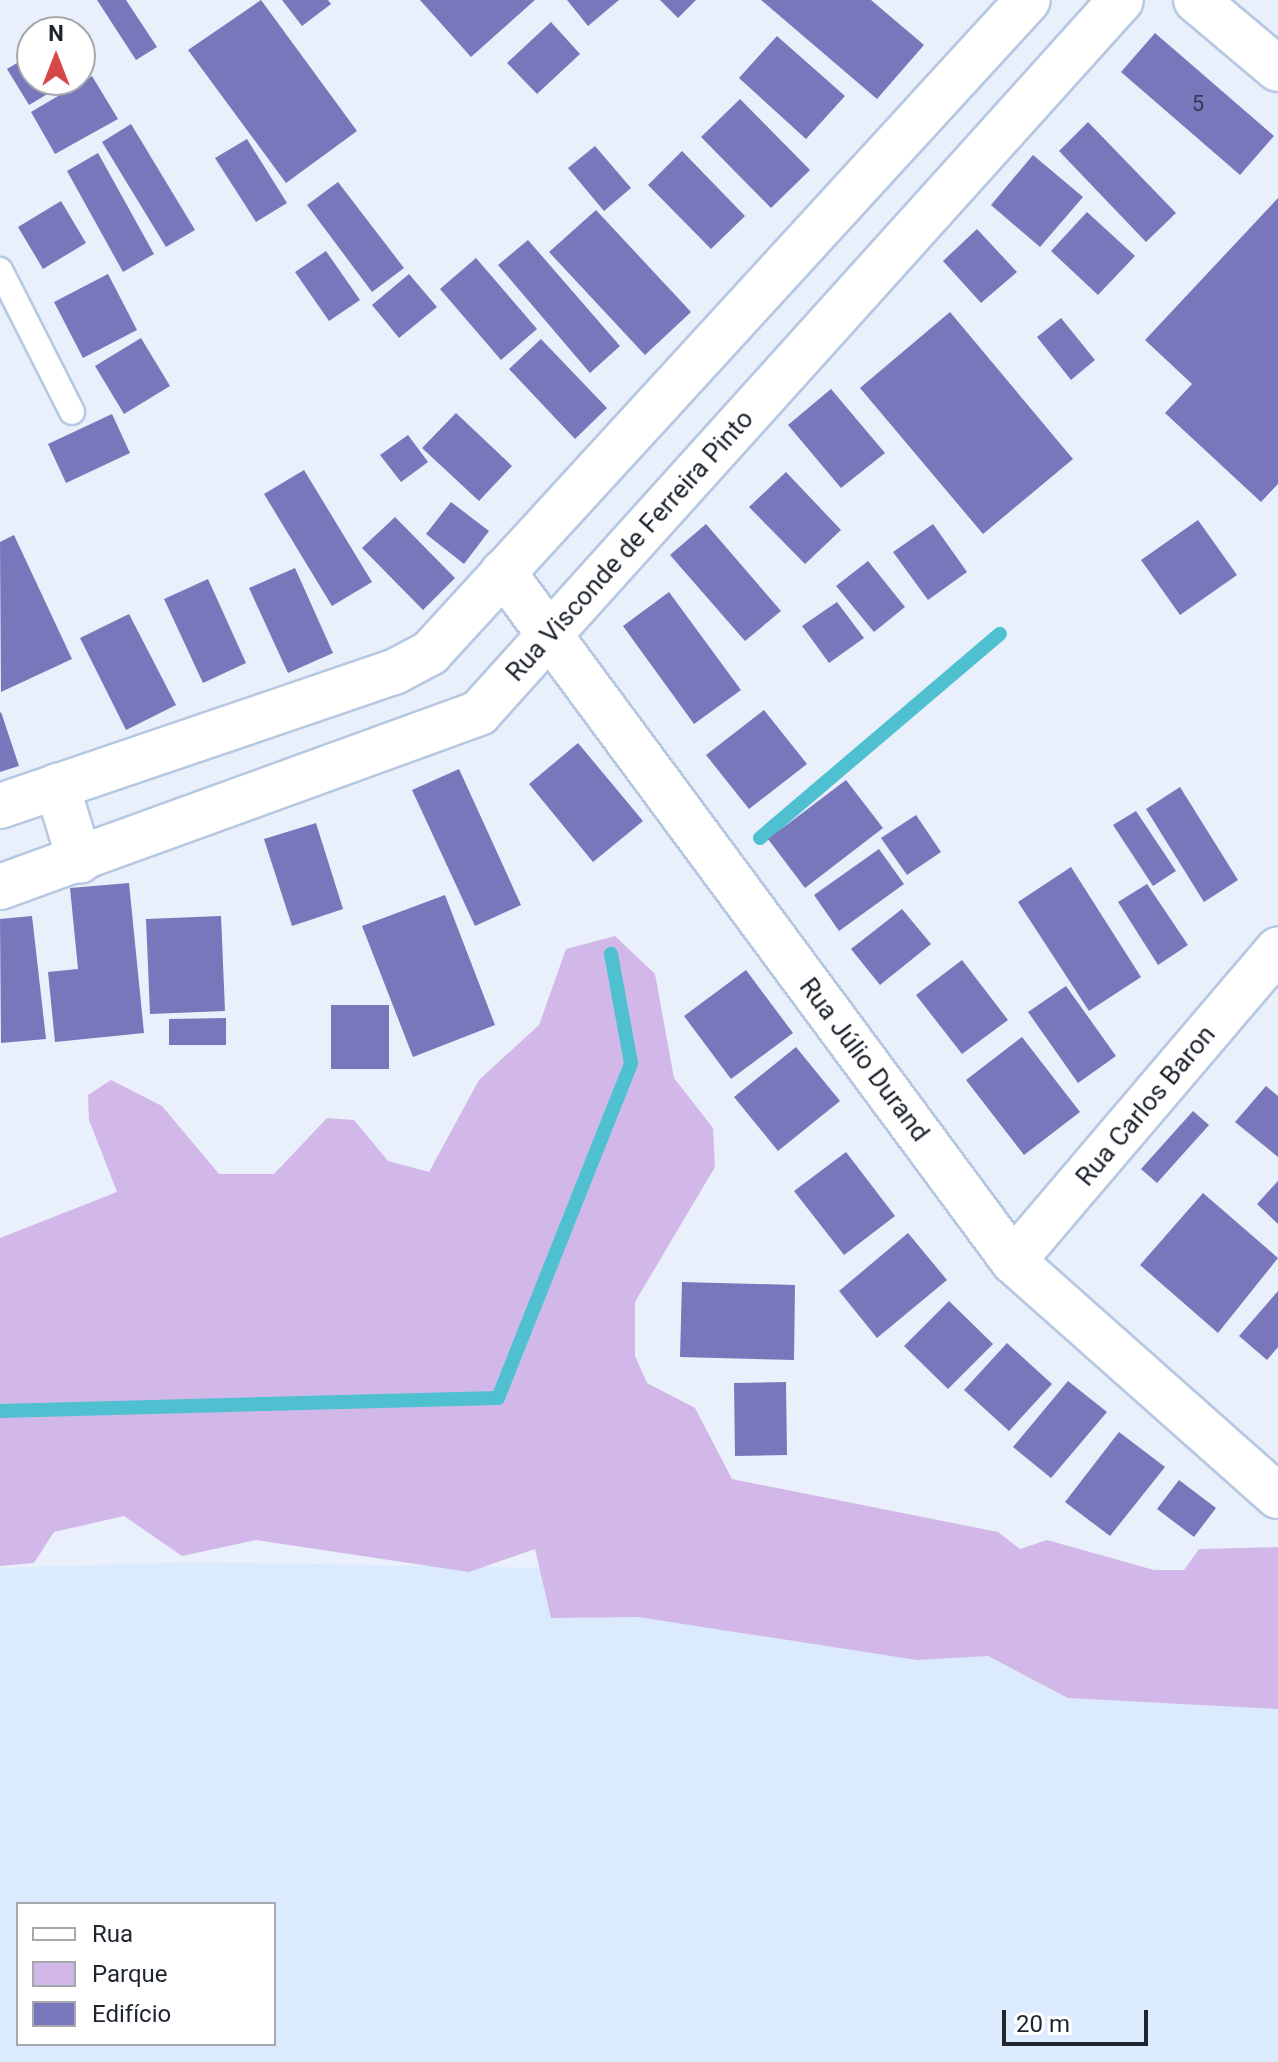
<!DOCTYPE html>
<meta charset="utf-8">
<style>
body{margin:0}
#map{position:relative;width:1278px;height:2062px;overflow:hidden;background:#e9f0fb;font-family:Roboto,sans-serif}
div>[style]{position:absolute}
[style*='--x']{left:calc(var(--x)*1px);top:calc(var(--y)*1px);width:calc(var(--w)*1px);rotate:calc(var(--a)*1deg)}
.built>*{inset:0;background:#dceafe}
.green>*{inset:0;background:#d2b8e9}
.stream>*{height:14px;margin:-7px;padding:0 7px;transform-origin:7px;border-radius:7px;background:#4ec0d0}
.building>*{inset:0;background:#7977bc}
.roads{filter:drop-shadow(2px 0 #b6c8e2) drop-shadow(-2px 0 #b6c8e2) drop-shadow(0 2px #b6c8e2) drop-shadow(0 -2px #b6c8e2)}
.lane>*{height:24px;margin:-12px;padding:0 12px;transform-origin:12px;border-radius:12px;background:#fff}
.street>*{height:44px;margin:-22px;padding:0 22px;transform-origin:22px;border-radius:22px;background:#fff}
span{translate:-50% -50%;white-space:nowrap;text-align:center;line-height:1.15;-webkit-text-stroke:8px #fff;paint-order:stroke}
.number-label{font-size:22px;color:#363a52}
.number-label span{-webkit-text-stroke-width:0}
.street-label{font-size:26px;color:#1f252f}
.legend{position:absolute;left:16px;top:1902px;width:260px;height:144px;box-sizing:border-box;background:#fff;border:2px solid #a5a8ac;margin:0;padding:10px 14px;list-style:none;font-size:24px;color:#1f252f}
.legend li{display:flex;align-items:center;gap:16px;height:40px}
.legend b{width:40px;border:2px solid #a5a8ac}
.north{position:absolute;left:16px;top:16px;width:80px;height:80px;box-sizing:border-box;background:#fff;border:2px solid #a5a8ac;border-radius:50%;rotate:0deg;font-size:22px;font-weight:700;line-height:32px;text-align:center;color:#1f252f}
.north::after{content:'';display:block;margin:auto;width:28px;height:36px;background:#d64747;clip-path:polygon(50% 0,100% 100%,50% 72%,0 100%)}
.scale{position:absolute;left:1002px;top:2010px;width:146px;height:36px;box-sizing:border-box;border:4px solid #1f252f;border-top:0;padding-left:10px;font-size:24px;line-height:28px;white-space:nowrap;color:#1f252f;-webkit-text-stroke:6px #fff;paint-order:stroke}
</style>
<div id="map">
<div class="built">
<div style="clip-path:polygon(evenodd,191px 1562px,619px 1569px,1278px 1693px,1278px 2062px,0 2062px,0 1568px,191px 1562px,18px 1904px,274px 1904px,274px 2044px,18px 2044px,18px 1904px)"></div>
</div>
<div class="green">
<div style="clip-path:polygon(615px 936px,655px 974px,674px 1078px,713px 1128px,715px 1167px,635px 1302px,635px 1356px,647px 1383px,695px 1408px,732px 1479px,998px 1532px,1020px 1549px,1047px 1540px,1154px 1570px,1184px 1570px,1199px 1549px,1278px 1547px,1278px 1709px,1068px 1698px,988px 1656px,917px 1660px,638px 1617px,551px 1618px,535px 1549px,469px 1572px,256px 1540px,182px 1556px,124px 1516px,54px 1532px,34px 1563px,0 1566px,0 1238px,117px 1192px,89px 1120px,88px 1095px,111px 1080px,162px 1106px,219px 1174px,274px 1174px,327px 1118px,354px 1120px,388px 1161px,429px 1172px,479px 1080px,539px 1025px,566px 949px)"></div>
</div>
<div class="stream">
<div style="--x:760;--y:838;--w:315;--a:-40.4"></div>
<div style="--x:0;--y:1411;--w:498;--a:-1.5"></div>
<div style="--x:498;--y:1398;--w:360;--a:-68.3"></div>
<div style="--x:631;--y:1063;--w:111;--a:-100.4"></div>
</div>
<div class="building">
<div style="clip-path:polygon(97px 0,126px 0,157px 47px,136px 60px)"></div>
<div style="clip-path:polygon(261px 0,357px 131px,286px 183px,188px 50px)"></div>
<div style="clip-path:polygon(282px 0,328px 0,331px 4px,302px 26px)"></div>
<div style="clip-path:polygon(420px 0,535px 0,471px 57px)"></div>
<div style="clip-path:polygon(567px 0,619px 0,588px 26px)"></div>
<div style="clip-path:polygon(660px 0,696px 0,678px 18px)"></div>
<div style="clip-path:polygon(761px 0,871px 0,924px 45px,877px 99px)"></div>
<div style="clip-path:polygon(551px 22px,580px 54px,537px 94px,507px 63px)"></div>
<div style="clip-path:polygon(1155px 33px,1274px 136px,1240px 175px,1121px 72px)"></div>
<div style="clip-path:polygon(777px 36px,845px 96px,806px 139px,739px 78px)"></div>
<div style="clip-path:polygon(32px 54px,32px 80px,71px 80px,29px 105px,7px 69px)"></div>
<div style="clip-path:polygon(92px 76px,118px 119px,55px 154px,31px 112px)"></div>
<div style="clip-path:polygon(740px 99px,810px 170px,771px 208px,701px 137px)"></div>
<div style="clip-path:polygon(1088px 122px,1176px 213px,1146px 242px,1059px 151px)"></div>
<div style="clip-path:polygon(131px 124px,195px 230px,166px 247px,102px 142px)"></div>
<div style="clip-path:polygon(247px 139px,287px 203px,256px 222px,215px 158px)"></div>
<div style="clip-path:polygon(595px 146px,631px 188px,604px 211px,568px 168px)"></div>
<div style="clip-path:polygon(682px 151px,745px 216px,711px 249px,648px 185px)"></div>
<div style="clip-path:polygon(98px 153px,154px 254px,123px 272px,67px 171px)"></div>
<div style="clip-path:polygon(1033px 155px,1083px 197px,1040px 247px,991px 205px)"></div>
<div style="clip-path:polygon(338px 182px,404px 268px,372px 292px,307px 205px)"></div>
<div style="clip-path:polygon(1278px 198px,1278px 484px,1261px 502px,1165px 413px,1192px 384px,1145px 340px)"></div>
<div style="clip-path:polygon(61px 201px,86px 243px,43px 269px,18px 227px)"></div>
<div style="clip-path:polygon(596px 210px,691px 312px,645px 355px,549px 252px)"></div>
<div style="clip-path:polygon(1087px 212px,1135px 256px,1098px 295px,1051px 251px)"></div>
<div style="clip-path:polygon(977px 229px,1017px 272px,981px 303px,943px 261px)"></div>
<div style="clip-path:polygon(528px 240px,620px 346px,590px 373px,498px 265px)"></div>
<div style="clip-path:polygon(326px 251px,360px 300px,329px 321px,295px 272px)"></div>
<div style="clip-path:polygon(476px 258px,537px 329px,501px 360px,440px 289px)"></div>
<div style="clip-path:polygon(108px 274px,137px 330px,83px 358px,54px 302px)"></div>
<div style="clip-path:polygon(409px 274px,437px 307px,399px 338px,372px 305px)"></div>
<div style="clip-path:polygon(950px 312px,1073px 459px,983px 534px,860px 388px)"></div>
<div style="clip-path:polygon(1061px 318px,1095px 360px,1071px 380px,1037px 337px)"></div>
<div style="clip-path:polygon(141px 338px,170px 386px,124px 414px,95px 366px)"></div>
<div style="clip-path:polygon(541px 339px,607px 408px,575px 439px,509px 369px)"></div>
<div style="clip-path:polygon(831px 389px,885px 453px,841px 488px,788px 425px)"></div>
<div style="clip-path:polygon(456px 413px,512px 466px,479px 501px,422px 448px)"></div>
<div style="clip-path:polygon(112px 414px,130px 453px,66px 483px,48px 444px)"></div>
<div style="clip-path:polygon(408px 435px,428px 462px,401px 482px,380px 455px)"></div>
<div style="clip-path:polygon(304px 470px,372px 582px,332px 606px,264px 494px)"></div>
<div style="clip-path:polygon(786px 472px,841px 530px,805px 564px,749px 507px)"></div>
<div style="clip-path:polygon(451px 502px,489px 531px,464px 564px,426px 534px)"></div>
<div style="clip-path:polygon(395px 517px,455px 578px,423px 610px,362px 548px)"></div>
<div style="clip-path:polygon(1198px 520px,1237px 575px,1180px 615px,1141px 560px)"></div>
<div style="clip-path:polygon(706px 524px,781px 611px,745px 641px,670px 555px)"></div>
<div style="clip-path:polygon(933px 524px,967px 572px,928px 600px,893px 552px)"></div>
<div style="clip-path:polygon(14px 535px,72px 659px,1px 692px,0 542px)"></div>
<div style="clip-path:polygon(868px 561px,905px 607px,874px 632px,836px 586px)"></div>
<div style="clip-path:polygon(295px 568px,333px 653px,288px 673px,249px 588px)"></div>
<div style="clip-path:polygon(208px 579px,246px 663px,203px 683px,164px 599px)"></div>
<div style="clip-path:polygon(669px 592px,741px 690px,694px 724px,623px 626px)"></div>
<div style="clip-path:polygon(837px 602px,864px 638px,829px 663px,802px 626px)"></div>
<div style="clip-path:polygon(129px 614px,176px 705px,126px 730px,80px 638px)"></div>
<div style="clip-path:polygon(764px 710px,807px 764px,749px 809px,706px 755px)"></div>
<div style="clip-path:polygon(1px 712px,19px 766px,0 772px,0 713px)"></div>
<div style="clip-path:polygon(578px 743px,643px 821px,593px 862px,529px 784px)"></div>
<div style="clip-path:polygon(459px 769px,521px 905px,475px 926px,412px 790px)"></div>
<div style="clip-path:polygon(846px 780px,883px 828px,805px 888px,768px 839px)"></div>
<div style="clip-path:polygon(1180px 787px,1238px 880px,1204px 902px,1146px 809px)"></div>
<div style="clip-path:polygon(1136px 811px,1176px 871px,1153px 886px,1113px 825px)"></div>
<div style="clip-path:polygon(916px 815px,941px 852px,907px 875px,881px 838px)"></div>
<div style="clip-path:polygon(316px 823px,343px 909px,292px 926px,264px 839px)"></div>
<div style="clip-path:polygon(879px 849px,904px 884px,839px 931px,814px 895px)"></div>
<div style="clip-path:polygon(1071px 867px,1141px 977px,1089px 1011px,1018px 902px)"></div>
<div style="clip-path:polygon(129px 883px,144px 1033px,55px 1042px,48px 972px,78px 969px,70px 888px)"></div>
<div style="clip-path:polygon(1147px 884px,1188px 945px,1158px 965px,1118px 902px)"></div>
<div style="clip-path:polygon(445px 895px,495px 1025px,413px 1057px,362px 926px)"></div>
<div style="clip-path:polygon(902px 909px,931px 944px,880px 985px,851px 949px)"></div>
<div style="clip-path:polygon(32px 916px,46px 1039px,1px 1043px,0 919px)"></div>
<div style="clip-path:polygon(221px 916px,225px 1011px,150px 1014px,146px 919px)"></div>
<div style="clip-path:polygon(962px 960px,1008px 1020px,962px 1054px,916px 995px)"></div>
<div style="clip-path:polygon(746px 970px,793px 1033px,731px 1079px,684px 1016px)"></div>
<div style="clip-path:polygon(1066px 986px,1116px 1056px,1078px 1083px,1028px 1012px)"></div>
<div style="clip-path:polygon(331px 1005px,389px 1005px,389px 1069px,331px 1069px)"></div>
<div style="clip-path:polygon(226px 1018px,226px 1045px,169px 1045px,169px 1019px)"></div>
<div style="clip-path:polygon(1022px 1037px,1080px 1112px,1024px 1155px,966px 1080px)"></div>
<div style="clip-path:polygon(796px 1047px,840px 1101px,778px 1151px,734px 1097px)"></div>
<div style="clip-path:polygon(1266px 1086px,1278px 1096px,1278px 1157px,1235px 1122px)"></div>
<div style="clip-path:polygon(1193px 1111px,1209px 1125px,1157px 1183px,1141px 1169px)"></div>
<div style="clip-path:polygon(846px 1152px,895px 1216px,844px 1255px,794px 1191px)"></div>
<div style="clip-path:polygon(1278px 1181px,1278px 1224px,1257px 1204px)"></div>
<div style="clip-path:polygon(1203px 1193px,1278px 1258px,1218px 1333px,1140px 1265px)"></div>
<div style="clip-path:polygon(908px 1233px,947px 1280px,877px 1338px,839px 1291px)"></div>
<div style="clip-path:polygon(682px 1282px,795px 1285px,794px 1360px,680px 1357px)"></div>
<div style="clip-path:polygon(1278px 1291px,1278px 1347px,1267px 1360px,1239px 1336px)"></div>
<div style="clip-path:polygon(949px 1301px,993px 1344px,948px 1389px,904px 1346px)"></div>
<div style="clip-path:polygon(1007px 1343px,1052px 1384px,1009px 1431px,964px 1390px)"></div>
<div style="clip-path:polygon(1068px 1381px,1107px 1412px,1051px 1478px,1013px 1447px)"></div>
<div style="clip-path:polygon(786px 1382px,787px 1455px,735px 1456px,734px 1383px)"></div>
<div style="clip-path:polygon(1119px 1432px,1165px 1467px,1110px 1536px,1065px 1502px)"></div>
<div style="clip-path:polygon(1179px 1480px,1216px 1508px,1194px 1537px,1157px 1509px)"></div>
</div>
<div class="roads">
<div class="lane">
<div style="--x:0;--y:270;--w:159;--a:63.1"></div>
</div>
<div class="street">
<div style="--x:1196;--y:0;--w:107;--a:40.1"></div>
<div style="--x:503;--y:572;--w:857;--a:53.49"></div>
<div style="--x:1013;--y:1261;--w:354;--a:41.6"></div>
<div style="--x:57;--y:786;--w:78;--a:73"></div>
<div style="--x:0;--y:806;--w:416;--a:-18.8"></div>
<div style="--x:394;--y:672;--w:41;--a:-27.8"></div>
<div style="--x:430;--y:653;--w:885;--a:-47.52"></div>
<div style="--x:0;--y:887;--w:510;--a:-19.96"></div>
<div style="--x:479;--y:713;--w:959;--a:-48"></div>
<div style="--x:1013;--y:1261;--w:409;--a:-49.6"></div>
</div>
</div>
<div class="number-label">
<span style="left:1198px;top:104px">5</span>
</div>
<div class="street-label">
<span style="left:630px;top:546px;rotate:-48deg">Rua Visconde de Ferreira Pinto</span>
<span style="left:864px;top:1060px;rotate:53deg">Rua Júlio Durand</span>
<span style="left:1146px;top:1106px;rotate:-50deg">Rua Carlos Baron</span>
</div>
<ul class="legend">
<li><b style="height:10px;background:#fff"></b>Rua</li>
<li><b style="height:22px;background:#d2b8e9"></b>Parque</li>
<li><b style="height:22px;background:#7977bc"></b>Edifício</li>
</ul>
<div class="north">N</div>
<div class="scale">20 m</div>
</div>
